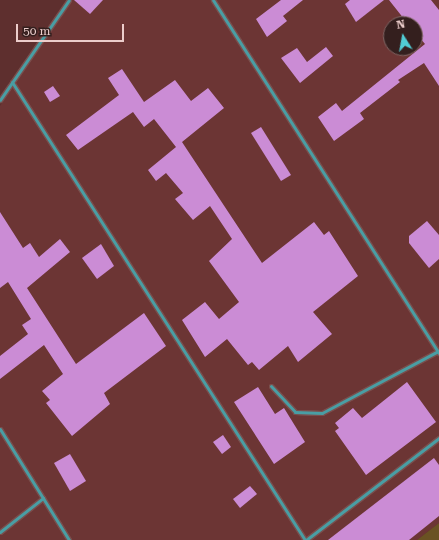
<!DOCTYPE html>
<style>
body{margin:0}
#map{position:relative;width:439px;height:540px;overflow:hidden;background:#5e2f2e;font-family:"Roboto Serif",serif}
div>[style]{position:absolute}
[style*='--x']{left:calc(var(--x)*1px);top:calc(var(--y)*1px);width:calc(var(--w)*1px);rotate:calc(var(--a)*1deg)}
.built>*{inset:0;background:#6c3534}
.green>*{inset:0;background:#6a5223}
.building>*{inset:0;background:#cb8cd5}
.roads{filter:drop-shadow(1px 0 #7a4f4d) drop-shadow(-1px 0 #7a4f4d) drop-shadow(0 1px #7a4f4d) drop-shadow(0 -1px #7a4f4d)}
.lane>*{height:3px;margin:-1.5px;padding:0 1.5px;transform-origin:1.5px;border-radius:1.5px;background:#499ea4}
span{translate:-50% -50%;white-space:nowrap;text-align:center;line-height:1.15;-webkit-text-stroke:4px #341f1e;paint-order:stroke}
.north{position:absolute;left:383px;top:16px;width:40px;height:40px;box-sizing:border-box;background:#341f1e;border:1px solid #7e6563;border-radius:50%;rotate:349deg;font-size:11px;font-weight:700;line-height:16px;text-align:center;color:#eccdcb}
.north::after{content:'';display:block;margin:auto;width:14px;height:18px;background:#51ccd4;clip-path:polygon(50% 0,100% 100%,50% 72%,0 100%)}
.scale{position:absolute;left:16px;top:24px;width:108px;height:18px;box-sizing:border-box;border:2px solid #eccdcb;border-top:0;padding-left:5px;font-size:12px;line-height:14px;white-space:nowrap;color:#eccdcb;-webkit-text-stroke:3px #341f1e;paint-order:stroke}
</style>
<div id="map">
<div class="built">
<div style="clip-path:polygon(evenodd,71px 0,439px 0,439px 523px,417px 540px,0 540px,0 106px,71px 0,391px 24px,415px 24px,415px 48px,391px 48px,391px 24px)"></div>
</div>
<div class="green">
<div style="clip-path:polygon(439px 523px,439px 540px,417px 540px)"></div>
</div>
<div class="building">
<div style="clip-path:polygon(74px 0,103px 0,90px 14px)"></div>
<div style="clip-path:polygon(281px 0,303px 0,283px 16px,287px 21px,267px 37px,256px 19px)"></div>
<div style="clip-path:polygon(350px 0,384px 0,356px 22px,345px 4px)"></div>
<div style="clip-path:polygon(389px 0,431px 0,439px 10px,439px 86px,424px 63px,398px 80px,400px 82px,360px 113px,364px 119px,334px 141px,318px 117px,336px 103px,342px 111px,425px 44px,415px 32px,415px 24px,408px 24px)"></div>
<div style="clip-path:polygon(326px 47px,333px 56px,300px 83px,281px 58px,297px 48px,307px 62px)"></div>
<div style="clip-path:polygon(122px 69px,144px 102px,175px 80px,191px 101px,208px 88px,224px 108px,182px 142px,262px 263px,314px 222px,324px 235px,329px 231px,358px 276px,313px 312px,332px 334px,298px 362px,288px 346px,259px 370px,252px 362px,248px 365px,227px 339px,205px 357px,182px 320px,205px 302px,219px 319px,239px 302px,209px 261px,232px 239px,210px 206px,193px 220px,175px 199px,183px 193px,166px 173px,156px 181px,148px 170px,176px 147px,154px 119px,144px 127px,133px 112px,78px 150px,66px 135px,119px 95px,108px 78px)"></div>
<div style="clip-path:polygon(53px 86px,60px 96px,50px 102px,44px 92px)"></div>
<div style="clip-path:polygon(261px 127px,291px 175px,281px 181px,251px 133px)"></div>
<div style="clip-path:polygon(0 212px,23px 248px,30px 243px,39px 257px,60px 239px,70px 252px,27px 288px,76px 364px,144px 313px,166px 346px,104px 393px,110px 404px,72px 436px,46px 403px,50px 400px,42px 391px,63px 374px,44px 345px,0 379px,0 356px,28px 334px,22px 325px,31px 319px,8px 282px,0 288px)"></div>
<div style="clip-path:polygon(427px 221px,439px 235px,439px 259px,429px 268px,409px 243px,409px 236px)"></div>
<div style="clip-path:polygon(101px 244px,114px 266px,97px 279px,82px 258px)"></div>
<div style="clip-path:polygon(407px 382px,436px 422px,366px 475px,335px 431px,339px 428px,335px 423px,353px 408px,362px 418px)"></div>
<div style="clip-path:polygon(258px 387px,275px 414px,284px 408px,305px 442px,274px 464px,234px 402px)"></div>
<div style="clip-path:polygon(223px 435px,231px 447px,222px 454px,213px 442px)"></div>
<div style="clip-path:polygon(70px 454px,86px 481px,70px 491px,54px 463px)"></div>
<div style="clip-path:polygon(434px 458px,439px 465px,439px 516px,409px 540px,328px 540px)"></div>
<div style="clip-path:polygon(250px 486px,257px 494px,240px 508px,233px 499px)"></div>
</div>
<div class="roads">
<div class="lane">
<div style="--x:213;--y:0;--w:419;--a:57.4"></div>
<div style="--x:12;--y:82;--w:544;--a:57.39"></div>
<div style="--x:0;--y:100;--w:121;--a:-55.4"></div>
<div style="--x:271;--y:386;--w:35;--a:47"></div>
<div style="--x:295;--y:412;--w:27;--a:2"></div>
<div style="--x:322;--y:413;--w:132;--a:-28.1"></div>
<div style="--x:0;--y:429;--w:131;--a:58.1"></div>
<div style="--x:0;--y:532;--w:55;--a:-38.3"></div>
<div style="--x:306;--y:540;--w:168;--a:-37.5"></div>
</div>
</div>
<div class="north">N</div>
<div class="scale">50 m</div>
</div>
